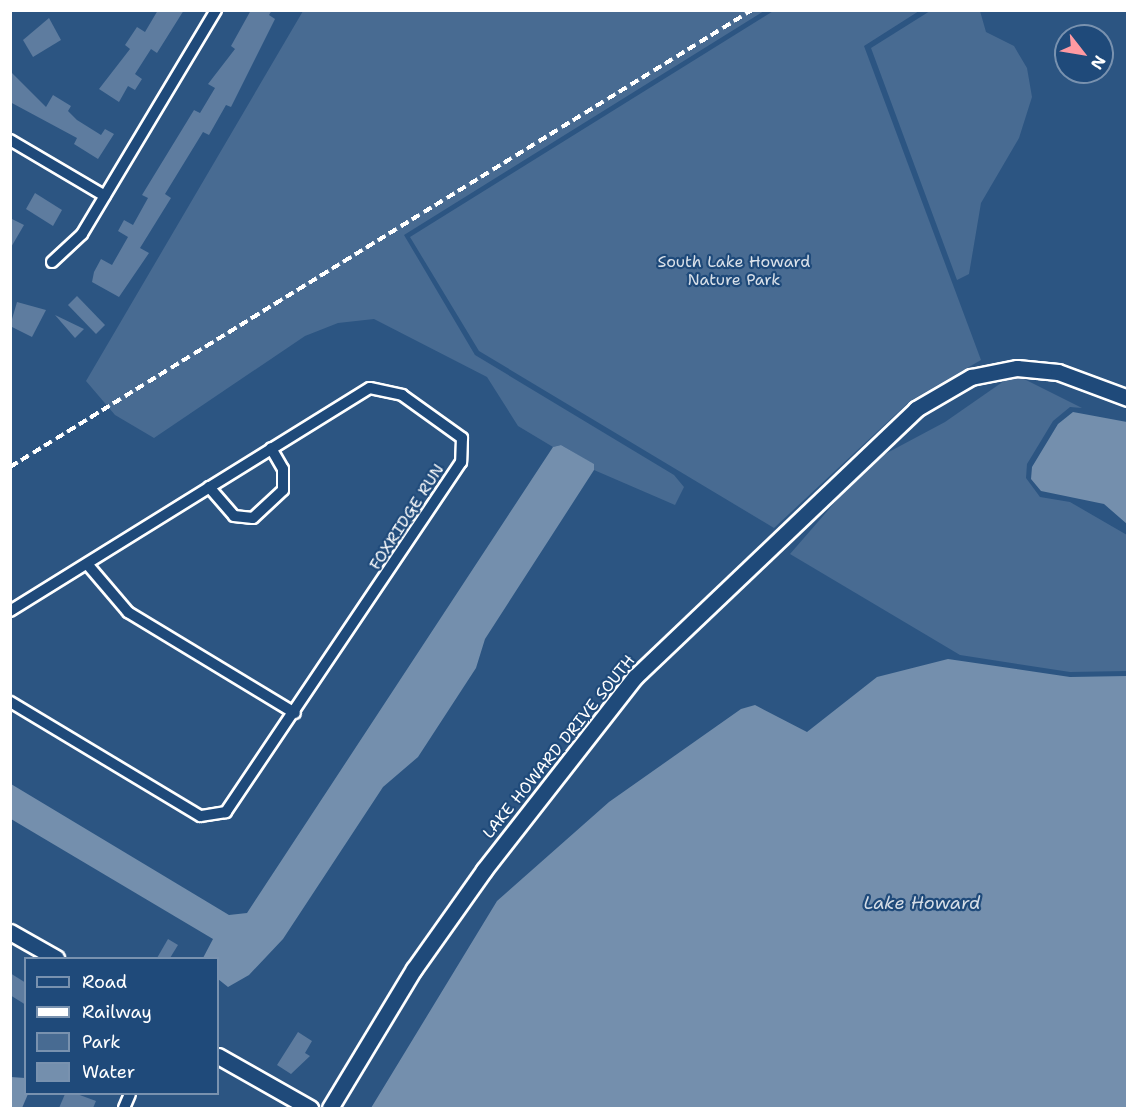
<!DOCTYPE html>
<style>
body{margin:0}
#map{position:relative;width:1138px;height:1119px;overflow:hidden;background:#2c5582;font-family:"Shantell Sans",sans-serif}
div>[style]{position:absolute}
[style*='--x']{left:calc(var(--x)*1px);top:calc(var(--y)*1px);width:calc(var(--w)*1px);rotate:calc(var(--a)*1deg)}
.green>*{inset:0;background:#486b92}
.water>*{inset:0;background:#748fad}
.building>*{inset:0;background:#5e7c9f}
.roads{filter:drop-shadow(2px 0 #fff) drop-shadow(-2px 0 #fff) drop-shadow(0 2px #fff) drop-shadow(0 -2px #fff)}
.street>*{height:10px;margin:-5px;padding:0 5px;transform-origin:5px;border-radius:5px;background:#1f4a7a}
.secondary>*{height:15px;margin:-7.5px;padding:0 7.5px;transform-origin:7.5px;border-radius:7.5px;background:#1f4a7a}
.rail>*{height:4px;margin-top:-2px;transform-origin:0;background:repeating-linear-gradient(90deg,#fff 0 9px,transparent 0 13.5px)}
span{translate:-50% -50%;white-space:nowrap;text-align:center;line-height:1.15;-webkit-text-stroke:4.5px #1f4a7a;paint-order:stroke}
.park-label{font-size:16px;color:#dae1e9}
.street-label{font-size:16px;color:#fff}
.water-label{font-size:18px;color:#d5dde6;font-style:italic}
.frame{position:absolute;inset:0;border:12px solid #fff;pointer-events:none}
.legend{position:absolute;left:24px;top:957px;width:195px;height:138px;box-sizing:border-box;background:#1f4a7a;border:2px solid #7992af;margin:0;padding:8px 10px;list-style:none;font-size:18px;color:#fff}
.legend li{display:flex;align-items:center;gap:12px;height:30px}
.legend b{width:30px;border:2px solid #7992af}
.north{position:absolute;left:1054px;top:24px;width:60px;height:60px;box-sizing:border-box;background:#1f4a7a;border:2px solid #7992af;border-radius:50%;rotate:121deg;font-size:16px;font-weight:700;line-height:24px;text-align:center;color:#fff}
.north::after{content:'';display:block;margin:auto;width:21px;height:27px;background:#ff9aa2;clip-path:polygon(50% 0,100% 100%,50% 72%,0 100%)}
</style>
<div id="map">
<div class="green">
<div style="clip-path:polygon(775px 10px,919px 11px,864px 46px,981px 360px,910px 401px,774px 528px,479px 351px,410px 237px)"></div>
<div style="clip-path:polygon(303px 11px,764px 11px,404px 235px,475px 355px,674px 475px,684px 487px,675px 505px,594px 470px,593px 464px,561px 445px,553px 447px,518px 426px,487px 377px,374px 319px,338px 323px,305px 336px,154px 438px,115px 415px,86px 381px)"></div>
<div style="clip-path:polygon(930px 11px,980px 11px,986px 32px,1014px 46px,1027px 68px,1032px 97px,1019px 138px,981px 203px,969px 274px,957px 280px,871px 48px)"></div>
<div style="clip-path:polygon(1014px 374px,1082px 408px,1070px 407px,1053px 421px,1027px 464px,1026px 478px,1040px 497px,1070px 502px,1127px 535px,1127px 671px,1070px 672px,960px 655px,790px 554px,870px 462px,945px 422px)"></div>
</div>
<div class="water">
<div style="clip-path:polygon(1073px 412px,1127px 422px,1127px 524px,1104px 504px,1041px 491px,1031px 479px,1032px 467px,1058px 424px)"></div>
<div style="clip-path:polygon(561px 445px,594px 464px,594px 470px,485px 639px,476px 668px,418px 757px,383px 787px,283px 939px,249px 975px,228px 987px,218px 979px,218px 958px,203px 958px,213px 939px,11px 819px,11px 784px,229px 915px,247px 913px,553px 447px)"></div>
<div style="clip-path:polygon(948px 659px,1070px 677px,1127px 676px,1127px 1108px,371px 1108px,497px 901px,609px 802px,741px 709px,755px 705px,807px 732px,877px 677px)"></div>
<div style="clip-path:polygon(11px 1077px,25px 1078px,28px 1094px,22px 1108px,11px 1108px)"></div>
</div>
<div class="building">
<div style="clip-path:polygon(158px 10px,184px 10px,157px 53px,151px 49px,135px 74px,142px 79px,135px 90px,128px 86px,119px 102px,99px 89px,130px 49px,125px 45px,137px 27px,145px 32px)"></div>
<div style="clip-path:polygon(251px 10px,272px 10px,269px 15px,275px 19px,231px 107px,226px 105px,209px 135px,203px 132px,165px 194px,171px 198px,140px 248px,149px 253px,119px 297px,92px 282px,94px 272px,101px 259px,112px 265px,128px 237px,118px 231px,124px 220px,133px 225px,148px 198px,142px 195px,194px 110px,200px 113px,215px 88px,208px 84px,235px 49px,231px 46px)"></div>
<div style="clip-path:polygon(49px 18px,61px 40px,33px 57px,23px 40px)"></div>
<div style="clip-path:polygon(10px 71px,46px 107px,53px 95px,71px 106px,68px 111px,77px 120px,101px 135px,105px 129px,114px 134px,98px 159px,74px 144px,77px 138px,10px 102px)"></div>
<div style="clip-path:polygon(35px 193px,62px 210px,53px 226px,26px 209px)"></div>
<div style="clip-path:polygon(10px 218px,24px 225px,10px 249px)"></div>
<div style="clip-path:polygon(77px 296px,105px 325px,96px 334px,68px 305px)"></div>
<div style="clip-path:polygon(17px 302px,46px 310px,32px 337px,10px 326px)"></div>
<div style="clip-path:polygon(55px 315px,84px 329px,75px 338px)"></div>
<div style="clip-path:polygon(168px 939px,178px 945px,170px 958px,157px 958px)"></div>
<div style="clip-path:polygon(10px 973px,26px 983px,26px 1005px,10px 995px)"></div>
<div style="clip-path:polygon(298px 1032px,312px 1041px,305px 1053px,310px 1056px,291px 1074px,277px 1065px)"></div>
<div style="clip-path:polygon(65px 1094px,77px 1094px,96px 1101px,93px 1108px,59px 1108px)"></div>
</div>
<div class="roads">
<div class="street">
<div style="--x:10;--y:140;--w:110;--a:30.5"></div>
<div style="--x:52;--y:262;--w:41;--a:-43"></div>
<div style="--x:82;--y:234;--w:261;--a:-59.1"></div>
<div style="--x:209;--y:487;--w:38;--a:49"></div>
<div style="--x:234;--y:516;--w:19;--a:6"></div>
<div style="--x:253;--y:518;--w:41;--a:-43"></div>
<div style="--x:283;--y:490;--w:21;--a:-90"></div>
<div style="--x:283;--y:469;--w:24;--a:-120"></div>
<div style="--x:88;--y:565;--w:62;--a:49.6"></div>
<div style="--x:128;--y:612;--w:195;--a:31.2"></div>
<div style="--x:10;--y:611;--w:423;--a:-31.8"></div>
<div style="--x:370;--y:388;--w:33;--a:12"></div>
<div style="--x:402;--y:395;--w:74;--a:35.6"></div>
<div style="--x:462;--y:438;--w:24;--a:92"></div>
<div style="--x:461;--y:462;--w:422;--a:123.9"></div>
<div style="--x:226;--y:812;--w:26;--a:171"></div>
<div style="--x:200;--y:816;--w:222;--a:-149"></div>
<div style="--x:124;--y:1108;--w:15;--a:-67"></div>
</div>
<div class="secondary">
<div style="--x:10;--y:932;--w:53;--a:29.5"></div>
<div style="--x:218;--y:1056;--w:106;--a:29.5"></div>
<div style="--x:330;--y:1108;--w:162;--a:-58.9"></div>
<div style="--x:414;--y:969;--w:121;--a:-54.7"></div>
<div style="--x:484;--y:870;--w:245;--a:-52"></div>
<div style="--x:635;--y:677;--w:388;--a:-43.6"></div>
<div style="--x:916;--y:409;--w:64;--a:-30.2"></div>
<div style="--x:971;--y:377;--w:47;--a:-11.1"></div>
<div style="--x:1017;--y:368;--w:41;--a:5.6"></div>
<div style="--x:1058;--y:372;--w:75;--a:20.4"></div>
</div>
</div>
<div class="rail">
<div style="--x:10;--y:467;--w:871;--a:-31.63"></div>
</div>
<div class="park-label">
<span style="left:734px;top:271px">South Lake Howard<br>Nature Park</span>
</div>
<div class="street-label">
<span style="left:407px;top:517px;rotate:-57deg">FOXRIDGE RUN</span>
<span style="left:559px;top:747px;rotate:-51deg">LAKE HOWARD DRIVE SOUTH</span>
</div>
<div class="water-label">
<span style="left:922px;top:903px">Lake Howard</span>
</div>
<div class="frame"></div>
<ul class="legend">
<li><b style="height:8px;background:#1f4a7a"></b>Road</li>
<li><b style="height:8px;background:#fff"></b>Railway</li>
<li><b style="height:16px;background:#486b92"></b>Park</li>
<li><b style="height:16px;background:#748fad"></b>Water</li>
</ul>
<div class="north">N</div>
</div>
